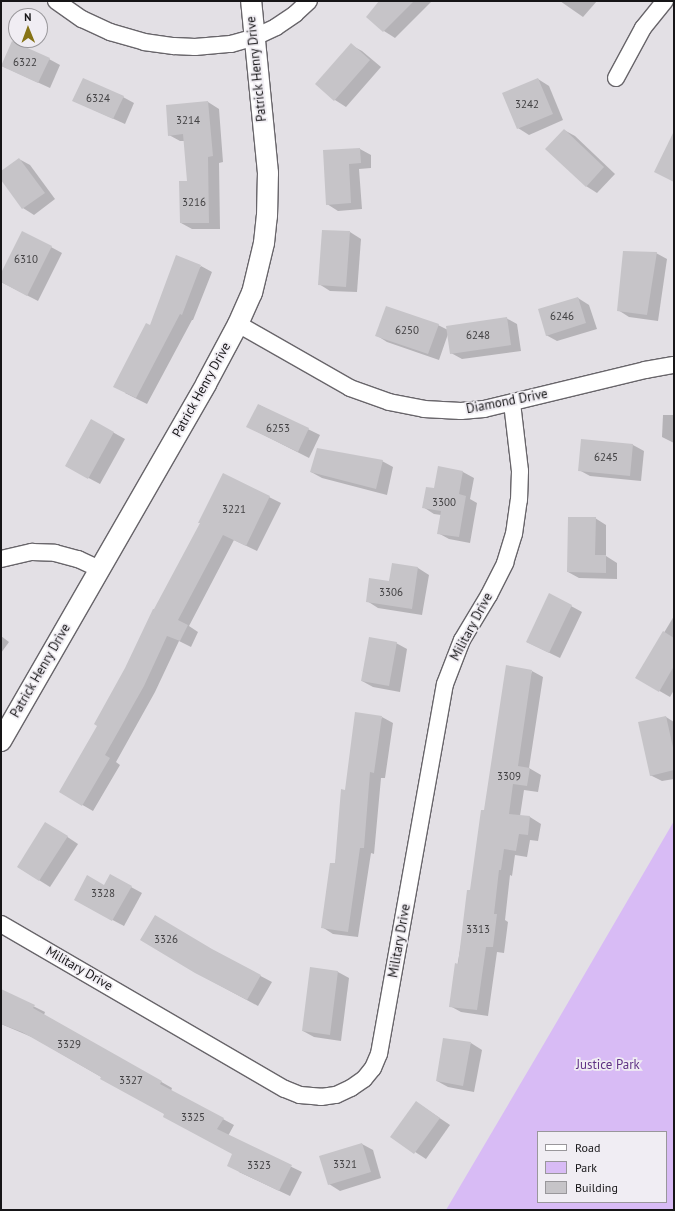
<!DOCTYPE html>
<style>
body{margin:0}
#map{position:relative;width:675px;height:1211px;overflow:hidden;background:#e3e0e5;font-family:"PT Sans",sans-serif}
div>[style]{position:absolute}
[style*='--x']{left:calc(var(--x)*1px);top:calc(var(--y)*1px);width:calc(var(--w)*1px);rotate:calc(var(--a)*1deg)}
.green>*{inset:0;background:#d8bbf5}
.shadow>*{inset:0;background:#0003}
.building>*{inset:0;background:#c6c4c8}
.roads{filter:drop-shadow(1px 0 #68656a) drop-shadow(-1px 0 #68656a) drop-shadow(0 1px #68656a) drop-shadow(0 -1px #68656a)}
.minor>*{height:16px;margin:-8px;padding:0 8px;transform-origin:8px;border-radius:8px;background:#fff}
.tertiary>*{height:20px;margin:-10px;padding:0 10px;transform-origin:10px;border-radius:10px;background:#fff}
span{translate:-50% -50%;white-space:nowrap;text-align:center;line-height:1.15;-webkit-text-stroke:3.5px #f0edf3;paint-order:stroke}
.number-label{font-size:11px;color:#424143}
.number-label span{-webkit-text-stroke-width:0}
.street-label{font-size:13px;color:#161517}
.park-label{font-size:13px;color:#603385}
.frame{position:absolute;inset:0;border:2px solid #161517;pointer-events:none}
.legend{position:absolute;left:537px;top:1131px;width:130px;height:72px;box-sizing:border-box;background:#f0edf3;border:1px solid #99979b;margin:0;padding:5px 7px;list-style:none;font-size:12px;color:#161517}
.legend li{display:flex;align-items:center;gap:8px;height:20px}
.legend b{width:20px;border:1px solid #99979b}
.north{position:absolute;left:8px;top:8px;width:40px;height:40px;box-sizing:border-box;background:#f0edf3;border:1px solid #99979b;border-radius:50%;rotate:359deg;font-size:11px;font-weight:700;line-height:16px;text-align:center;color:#161517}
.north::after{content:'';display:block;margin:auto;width:14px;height:18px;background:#867316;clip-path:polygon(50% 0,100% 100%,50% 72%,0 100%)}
</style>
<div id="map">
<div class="green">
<div style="clip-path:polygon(evenodd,674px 821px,674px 1210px,446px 1210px,545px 1042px,674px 821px,538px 1132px,666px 1132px,666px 1202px,538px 1202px,538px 1132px)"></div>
</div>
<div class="shadow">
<div style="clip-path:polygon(381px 1px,432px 1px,395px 38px,384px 31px)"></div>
<div style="clip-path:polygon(560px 1px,597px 1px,583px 17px)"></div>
<div style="clip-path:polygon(351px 45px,362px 51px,381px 67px,346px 107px,335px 100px,316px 84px)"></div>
<div style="clip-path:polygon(49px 59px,60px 65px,50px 88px,2px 66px)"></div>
<div style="clip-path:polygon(538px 79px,549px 86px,563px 120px,529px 135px,518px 128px)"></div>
<div style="clip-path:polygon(123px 97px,134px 103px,125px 124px,74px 101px)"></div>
<div style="clip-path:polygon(208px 102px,219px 109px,223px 162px,219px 163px,220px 229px,192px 229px,181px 223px,188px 182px,185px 141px,180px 141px,169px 135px)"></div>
<div style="clip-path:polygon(564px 130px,575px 136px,615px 174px,597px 193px,586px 186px)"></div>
<div style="clip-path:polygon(360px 149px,371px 155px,371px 168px,359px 169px,362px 209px,338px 211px,327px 204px,324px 151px)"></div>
<div style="clip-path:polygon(19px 159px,30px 165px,55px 199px,34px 215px,23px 208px,1px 178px,1px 172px)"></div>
<div style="clip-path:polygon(350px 232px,361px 239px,357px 292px,330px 291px,319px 284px)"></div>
<div style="clip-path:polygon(51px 247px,62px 253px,38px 301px,1px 282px,1px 275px)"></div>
<div style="clip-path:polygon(656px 253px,667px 259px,658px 321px,629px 317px,618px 310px)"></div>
<div style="clip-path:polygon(201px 266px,212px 272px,193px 320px,192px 320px,147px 404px,125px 393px,151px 327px)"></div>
<div style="clip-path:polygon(578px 298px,589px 305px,597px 329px,557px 341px,546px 335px)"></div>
<div style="clip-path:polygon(506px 318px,517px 324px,521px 351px,462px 359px,451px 353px,448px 334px,439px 360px,387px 342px,376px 335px,438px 325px,448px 330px)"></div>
<div style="clip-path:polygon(259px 405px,320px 435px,309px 458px,248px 427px)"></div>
<div style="clip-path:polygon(663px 415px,674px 415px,674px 443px,662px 437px)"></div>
<div style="clip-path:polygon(91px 420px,125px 439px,100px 484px,66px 466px)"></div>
<div style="clip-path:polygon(582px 440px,633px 445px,644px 451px,641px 481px,590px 476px,579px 470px)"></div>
<div style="clip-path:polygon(382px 461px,393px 467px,387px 495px,322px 478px,311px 472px)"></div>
<div style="clip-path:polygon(439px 468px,463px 472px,474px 478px,470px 499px,477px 503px,470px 543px,449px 539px,438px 533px,441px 515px,434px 514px,423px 507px,435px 489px)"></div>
<div style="clip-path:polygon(223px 474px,281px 503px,257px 551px,234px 540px,189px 626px,198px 632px,191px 647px,179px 641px,155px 692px,116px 762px,120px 765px,93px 811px,60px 792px,99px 726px,154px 611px,201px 523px)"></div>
<div style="clip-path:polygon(595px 518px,606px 525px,606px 556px,617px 563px,617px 579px,579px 578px,568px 572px)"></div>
<div style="clip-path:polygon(393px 564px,418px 568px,429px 575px,422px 615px,378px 608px,367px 601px,389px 583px)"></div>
<div style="clip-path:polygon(571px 606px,582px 612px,560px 658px,527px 642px)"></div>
<div style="clip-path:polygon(674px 616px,674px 690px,670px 697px,637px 678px)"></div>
<div style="clip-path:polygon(1px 636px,9px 642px,1px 653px)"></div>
<div style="clip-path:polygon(396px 643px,407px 649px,400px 692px,373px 687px,362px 681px)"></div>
<div style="clip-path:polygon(532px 671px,543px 677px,529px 768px,541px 775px,538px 792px,524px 790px,520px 816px,530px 817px,541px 824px,538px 841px,530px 840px,527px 857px,515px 855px,512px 876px,510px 875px,505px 920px,508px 922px,504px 953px,497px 952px,488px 1016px,461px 1012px,450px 1006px,485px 811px)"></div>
<div style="clip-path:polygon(382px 717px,393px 723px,385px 778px,381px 778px,374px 854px,371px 853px,358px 937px,333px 934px,322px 927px,335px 865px,346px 791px)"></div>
<div style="clip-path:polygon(666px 717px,674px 722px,674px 779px,662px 781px,650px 775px)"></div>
<div style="clip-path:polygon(57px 830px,78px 844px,50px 887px,18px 867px)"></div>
<div style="clip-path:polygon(105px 886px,131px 887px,142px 893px,124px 926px,86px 906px)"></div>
<div style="clip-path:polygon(214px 951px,272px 982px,258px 1006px,208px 979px)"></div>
<div style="clip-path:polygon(311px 968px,338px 972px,349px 978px,341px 1041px,314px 1037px,303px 1031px)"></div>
<div style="clip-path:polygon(1px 990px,45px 1012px,44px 1015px,172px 1088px,171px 1091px,234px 1125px,228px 1136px,302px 1172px,290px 1196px,239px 1172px,234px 1154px,34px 1038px,1px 1024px)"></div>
<div style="clip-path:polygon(471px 1043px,482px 1050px,474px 1092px,448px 1087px,437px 1081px)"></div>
<div style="clip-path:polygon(416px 1102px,450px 1125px,426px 1159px,392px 1137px)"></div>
<div style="clip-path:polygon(362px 1144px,373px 1150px,381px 1178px,340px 1191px,329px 1184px)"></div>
</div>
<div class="building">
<div style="clip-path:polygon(379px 1px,414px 1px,383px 32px,366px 17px)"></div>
<div style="clip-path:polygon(12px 41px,50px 58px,38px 83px,1px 66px)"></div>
<div style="clip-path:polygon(351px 43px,370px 60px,334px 101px,315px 84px)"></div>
<div style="clip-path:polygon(83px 78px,124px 96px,113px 119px,72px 101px)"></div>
<div style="clip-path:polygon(538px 78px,553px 114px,517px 129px,502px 93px)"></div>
<div style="clip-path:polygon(208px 101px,213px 156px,208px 157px,209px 223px,180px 223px,179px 181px,187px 181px,183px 134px,168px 136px,166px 105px)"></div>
<div style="clip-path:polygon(564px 129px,604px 167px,586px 187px,545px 149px)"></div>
<div style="clip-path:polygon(674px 131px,674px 182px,654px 172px)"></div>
<div style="clip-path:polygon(360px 148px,361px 163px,349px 164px,351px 203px,326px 205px,323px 150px)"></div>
<div style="clip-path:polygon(19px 158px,45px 193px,22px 209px,1px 180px,1px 171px)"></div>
<div style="clip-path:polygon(322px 230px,350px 231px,346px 287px,318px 285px)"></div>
<div style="clip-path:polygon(22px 231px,52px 246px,27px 296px,1px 282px,1px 273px)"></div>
<div style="clip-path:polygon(623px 251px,657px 252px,647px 315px,617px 311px)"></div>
<div style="clip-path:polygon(176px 255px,201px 265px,182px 315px,180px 314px,136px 398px,113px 387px,146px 323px,150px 325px)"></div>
<div style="clip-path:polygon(578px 297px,586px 323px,546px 336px,538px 309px)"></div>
<div style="clip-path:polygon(386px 306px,439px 324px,428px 354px,375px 336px)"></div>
<div style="clip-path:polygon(507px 317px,511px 345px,450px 354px,446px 326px)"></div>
<div style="clip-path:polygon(258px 404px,309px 428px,298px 452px,246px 427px)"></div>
<div style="clip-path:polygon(91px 419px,114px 432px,88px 479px,65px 466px)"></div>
<div style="clip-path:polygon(581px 439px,633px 444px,630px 476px,578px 471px)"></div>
<div style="clip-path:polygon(317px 448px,383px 460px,376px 489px,310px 472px)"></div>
<div style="clip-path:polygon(438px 466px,463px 471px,459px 494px,466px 496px,459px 537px,437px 534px,441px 511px,422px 508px,426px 487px,434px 488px)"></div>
<div style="clip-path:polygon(223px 473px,270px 496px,246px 546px,223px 535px,178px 620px,188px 625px,180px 641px,167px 636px,144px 686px,105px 755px,110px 758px,82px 806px,59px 792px,97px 726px,94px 724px,125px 668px,153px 609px,154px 609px,200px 523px,198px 523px)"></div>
<div style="clip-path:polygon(568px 517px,596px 517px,595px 555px,606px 555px,606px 573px,567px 572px)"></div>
<div style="clip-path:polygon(392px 563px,418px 567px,412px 609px,366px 602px,369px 578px,389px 581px)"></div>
<div style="clip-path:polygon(549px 593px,572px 605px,549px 653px,526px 642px)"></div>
<div style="clip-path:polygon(663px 631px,674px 638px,674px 666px,659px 692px,635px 678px)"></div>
<div style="clip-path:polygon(369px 637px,397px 642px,389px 686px,361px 681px)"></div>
<div style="clip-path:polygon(506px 665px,532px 670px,518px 766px,530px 768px,527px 786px,513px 784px,509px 814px,530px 816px,528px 835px,519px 834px,516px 851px,504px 849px,501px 870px,499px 870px,494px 914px,497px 914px,493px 947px,486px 947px,477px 1010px,449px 1007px,455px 963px,458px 964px,467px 890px,470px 890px,481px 810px,484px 810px)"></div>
<div style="clip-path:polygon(355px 712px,382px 716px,374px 773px,370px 772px,364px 848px,360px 848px,348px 932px,321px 928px,330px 863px,335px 863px,341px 789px,345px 790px)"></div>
<div style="clip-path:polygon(666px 716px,674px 752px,674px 770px,650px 776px,638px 722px)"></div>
<div style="clip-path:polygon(45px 822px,68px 836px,39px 881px,17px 867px)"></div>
<div style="clip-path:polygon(110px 874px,132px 886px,112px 921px,74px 900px,87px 875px,104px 885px)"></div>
<div style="clip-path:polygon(155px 915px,212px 949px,261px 975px,247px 1000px,195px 973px,140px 940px)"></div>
<div style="clip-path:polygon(310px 967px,338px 971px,330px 1035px,302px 1031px)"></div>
<div style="clip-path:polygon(1px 989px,35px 1005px,33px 1008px,162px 1081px,160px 1084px,224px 1118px,217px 1129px,292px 1165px,279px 1191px,227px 1166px,232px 1154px,163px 1117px,164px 1114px,100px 1079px,101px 1077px,22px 1032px,1px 1024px)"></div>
<div style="clip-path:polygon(443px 1038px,471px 1042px,463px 1086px,436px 1081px)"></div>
<div style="clip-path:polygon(416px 1101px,440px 1118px,414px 1154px,390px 1137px)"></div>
<div style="clip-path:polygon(362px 1143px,371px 1172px,328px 1185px,319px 1156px)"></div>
</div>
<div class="roads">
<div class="minor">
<div style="--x:56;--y:1;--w:32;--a:35"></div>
<div style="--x:82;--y:19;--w:31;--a:25"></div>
<div style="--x:110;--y:32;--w:35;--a:16"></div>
<div style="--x:144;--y:42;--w:30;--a:8"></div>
<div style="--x:174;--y:46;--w:21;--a:3"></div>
<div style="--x:195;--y:47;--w:36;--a:-5"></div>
<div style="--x:231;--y:44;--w:25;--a:-16"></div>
<div style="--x:255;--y:37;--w:23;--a:-25"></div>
<div style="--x:276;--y:27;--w:23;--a:-34"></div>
<div style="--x:295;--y:14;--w:19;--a:-43"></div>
<div style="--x:616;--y:78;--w:57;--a:-61.6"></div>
<div style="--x:643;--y:28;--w:35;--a:-51"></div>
<div style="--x:238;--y:324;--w:129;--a:29.7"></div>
<div style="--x:350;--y:388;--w:41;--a:19.7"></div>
<div style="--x:389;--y:402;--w:36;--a:11"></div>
<div style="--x:424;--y:409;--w:37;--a:3"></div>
<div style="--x:461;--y:411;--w:23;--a:-5"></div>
<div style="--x:484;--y:409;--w:166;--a:-13.6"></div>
<div style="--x:645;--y:370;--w:29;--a:-10"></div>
<div style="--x:1;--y:559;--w:32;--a:-13"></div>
<div style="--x:32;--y:552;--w:23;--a:2"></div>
<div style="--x:55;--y:553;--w:24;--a:15"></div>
<div style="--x:78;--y:559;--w:23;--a:25"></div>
<div style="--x:1;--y:924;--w:328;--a:30.2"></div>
<div style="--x:285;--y:1089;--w:16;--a:22"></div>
<div style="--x:300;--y:1095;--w:21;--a:5"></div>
<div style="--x:321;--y:1097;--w:15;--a:-8"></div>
<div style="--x:336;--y:1095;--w:17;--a:-25"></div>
<div style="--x:351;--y:1088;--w:16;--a:-35"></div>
<div style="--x:364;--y:1079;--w:14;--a:-51"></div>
<div style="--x:373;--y:1068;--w:15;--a:-67"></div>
<div style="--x:379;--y:1054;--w:376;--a:-79.9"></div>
<div style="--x:445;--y:684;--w:47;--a:-68.9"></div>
<div style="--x:462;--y:640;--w:52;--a:-59"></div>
<div style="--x:489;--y:595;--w:36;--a:-63"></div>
<div style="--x:505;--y:563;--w:30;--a:-73"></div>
<div style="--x:514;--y:534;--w:34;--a:-82"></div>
<div style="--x:519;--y:500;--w:29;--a:-88"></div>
<div style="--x:520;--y:471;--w:68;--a:-96.7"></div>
</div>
<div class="tertiary">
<div style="--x:1;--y:741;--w:412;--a:-60.1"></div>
<div style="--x:206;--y:384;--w:68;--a:-61.9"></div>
<div style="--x:238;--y:324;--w:34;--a:-66"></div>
<div style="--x:252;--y:293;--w:51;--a:-76.5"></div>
<div style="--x:264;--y:243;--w:27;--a:-84"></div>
<div style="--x:267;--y:216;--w:43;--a:-88.7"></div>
<div style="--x:268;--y:173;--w:173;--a:-95.6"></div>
</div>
</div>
<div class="number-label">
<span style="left:25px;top:62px">6322</span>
<span style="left:98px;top:98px">6324</span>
<span style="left:527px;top:104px">3242</span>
<span style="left:188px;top:120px">3214</span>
<span style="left:194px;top:202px">3216</span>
<span style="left:26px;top:259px">6310</span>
<span style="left:562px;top:316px">6246</span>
<span style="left:407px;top:330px">6250</span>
<span style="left:478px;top:335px">6248</span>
<span style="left:278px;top:428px">6253</span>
<span style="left:606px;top:457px">6245</span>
<span style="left:444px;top:502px">3300</span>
<span style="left:234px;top:509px">3221</span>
<span style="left:391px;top:592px">3306</span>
<span style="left:509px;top:776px">3309</span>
<span style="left:103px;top:893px">3328</span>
<span style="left:478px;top:929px">3313</span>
<span style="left:166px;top:939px">3326</span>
<span style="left:69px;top:1044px">3329</span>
<span style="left:131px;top:1080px">3327</span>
<span style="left:193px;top:1117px">3325</span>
<span style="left:345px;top:1164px">3321</span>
<span style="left:259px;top:1165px">3323</span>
</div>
<div class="street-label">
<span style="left:257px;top:69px;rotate:-96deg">Patrick Henry Drive</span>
<span style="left:202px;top:390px;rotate:-61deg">Patrick Henry Drive</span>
<span style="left:507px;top:402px;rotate:-11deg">Diamond Drive</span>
<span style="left:472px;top:627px;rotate:-62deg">Military Drive</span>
<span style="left:41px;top:671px;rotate:-60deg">Patrick Henry Drive</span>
<span style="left:400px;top:941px;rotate:-80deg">Military Drive</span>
<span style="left:79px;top:969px;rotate:30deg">Military Drive</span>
</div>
<div class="park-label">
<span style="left:608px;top:1065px">Justice Park</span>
</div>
<div class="frame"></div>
<ul class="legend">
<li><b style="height:5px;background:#fff"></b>Road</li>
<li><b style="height:11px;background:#d8bbf5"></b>Park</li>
<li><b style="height:11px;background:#c6c4c8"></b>Building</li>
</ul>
<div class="north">N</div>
</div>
